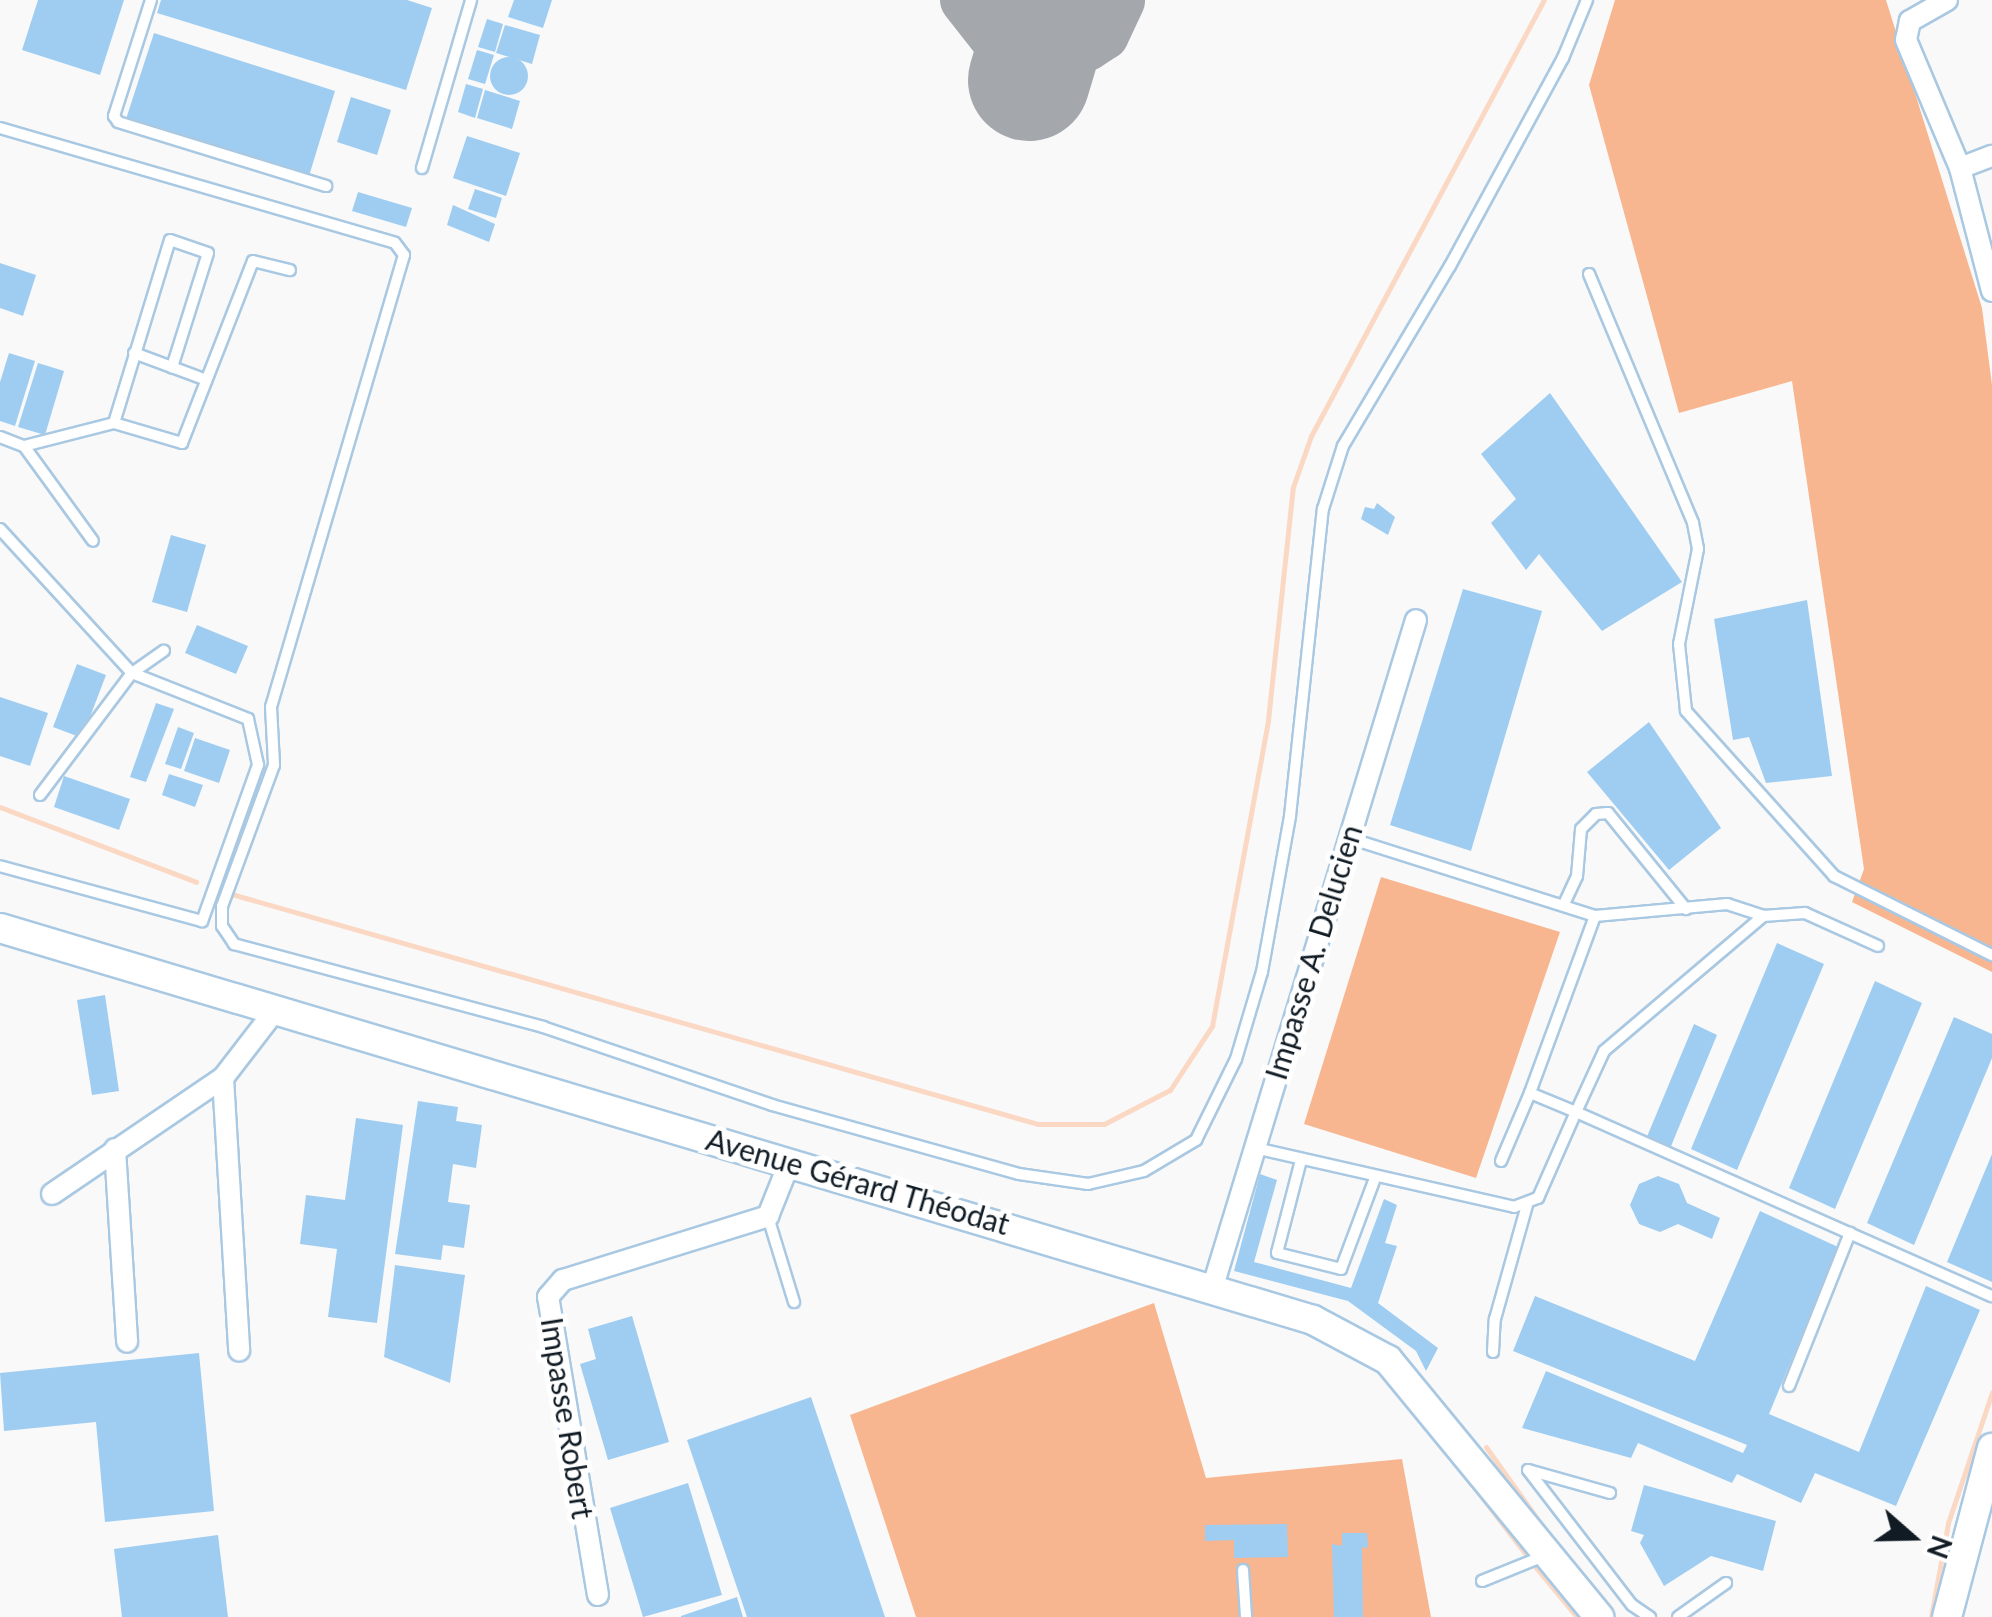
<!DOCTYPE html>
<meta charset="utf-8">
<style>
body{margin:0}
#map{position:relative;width:1992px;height:1617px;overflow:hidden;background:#f9f9f9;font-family:Lato,sans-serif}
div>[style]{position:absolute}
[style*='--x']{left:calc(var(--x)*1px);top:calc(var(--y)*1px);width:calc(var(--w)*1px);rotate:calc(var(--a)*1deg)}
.green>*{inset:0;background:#f7b68f}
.stream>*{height:5px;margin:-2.5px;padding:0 2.5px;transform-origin:2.5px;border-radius:2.5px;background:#fbd8c4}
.taxiway>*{height:50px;margin:-25px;padding:0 25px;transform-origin:25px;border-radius:25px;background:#a4a8ac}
.runway>*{height:122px;margin:-61px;padding:0 61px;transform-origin:61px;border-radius:61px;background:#a4a8ac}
.building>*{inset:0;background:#9fcdf1}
.round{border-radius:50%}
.roads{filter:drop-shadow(2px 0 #a9c8e2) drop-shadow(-2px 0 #a9c8e2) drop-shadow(0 2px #a9c8e2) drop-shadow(0 -2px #a9c8e2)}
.lane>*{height:10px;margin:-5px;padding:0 5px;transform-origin:5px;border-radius:5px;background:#fff}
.street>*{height:20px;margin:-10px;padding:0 10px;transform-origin:10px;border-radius:10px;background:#fff}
.secondary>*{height:28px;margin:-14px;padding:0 14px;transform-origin:14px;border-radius:14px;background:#fff}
span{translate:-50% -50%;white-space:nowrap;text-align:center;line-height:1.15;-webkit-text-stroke:10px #fff;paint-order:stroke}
.street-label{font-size:30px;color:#101b24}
.north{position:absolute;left:1862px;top:1487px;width:100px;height:100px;-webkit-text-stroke:8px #fff;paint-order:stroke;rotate:110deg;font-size:28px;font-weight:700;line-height:40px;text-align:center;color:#101b24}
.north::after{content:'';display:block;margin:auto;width:35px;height:45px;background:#101b24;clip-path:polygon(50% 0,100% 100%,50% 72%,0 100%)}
</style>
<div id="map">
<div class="green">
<div style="clip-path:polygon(1615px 0,1886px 0,1982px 308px,1992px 385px,1992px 972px,1852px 902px,1864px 869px,1792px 381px,1679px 413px,1589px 85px)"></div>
<div style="clip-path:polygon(1381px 877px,1560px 932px,1476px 1178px,1304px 1124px)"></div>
<div style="clip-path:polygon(1154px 1303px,1206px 1478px,1402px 1459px,1431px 1617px,916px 1617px,850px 1415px)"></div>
</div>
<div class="stream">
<div style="--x:0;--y:807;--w:210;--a:20.9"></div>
<div style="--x:228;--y:893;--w:842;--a:15.92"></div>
<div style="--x:1038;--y:1124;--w:66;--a:0"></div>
<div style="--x:1104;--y:1124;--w:74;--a:-27.3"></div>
<div style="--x:1170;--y:1090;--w:77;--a:-56.7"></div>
<div style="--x:1212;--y:1026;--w:311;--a:-79.6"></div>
<div style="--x:1268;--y:720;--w:234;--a:-83.9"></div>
<div style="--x:1293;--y:487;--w:54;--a:-70.6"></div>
<div style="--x:1311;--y:436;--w:494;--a:-61.9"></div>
<div style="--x:1486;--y:1447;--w:107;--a:54.5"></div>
<div style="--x:1468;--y:1479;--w:103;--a:52.5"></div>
<div style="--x:1533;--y:1564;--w:69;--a:50.3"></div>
<div style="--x:1931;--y:1617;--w:96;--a:-79.7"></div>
<div style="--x:1948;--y:1523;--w:138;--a:-71.4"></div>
</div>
<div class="taxiway">
<div style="--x:965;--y:0;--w:52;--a:52"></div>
<div style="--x:997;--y:41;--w:42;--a:22.3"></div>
<div style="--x:1036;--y:57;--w:52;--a:-12.2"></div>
<div style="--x:1087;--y:46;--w:20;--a:-33"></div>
<div style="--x:1104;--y:35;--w:38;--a:-65"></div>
<div style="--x:977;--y:0;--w:73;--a:15.9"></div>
</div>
<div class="runway">
<div style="--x:1029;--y:80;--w:84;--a:-73.3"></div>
</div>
<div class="building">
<div style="clip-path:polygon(38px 0,124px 0,100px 75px,22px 50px)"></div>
<div style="clip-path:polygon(161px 0,407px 0,432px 8px,406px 90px,157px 13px)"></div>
<div style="clip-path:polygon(514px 0,552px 0,543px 28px,508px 17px)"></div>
<div style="clip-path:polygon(487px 19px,503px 24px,495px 52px,478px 47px)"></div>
<div style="clip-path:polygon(505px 25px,540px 35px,532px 64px,496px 53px)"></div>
<div style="clip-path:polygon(154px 33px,335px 91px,309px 176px,126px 119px)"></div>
<div style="clip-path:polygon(477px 50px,494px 55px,485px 84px,468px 79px)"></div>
<div class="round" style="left:490px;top:57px;width:38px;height:38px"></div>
<div style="clip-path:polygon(466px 84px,483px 89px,475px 118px,458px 112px)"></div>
<div style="clip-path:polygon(485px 90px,520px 101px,512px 129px,477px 118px)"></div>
<div style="clip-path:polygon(351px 97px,391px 110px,377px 155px,337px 142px)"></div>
<div style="clip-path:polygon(467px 136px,520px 153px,506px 196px,453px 178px)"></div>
<div style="clip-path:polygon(475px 189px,502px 198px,496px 218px,468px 209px)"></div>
<div style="clip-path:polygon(358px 192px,412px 208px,406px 227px,352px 211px)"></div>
<div style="clip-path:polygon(453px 205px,495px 224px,489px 242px,447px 225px)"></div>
<div style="clip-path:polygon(0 263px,36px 275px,23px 316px,0 308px)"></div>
<div style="clip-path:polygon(9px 353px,35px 361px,15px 426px,0 421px,0 382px)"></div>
<div style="clip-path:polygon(38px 363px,64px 371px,45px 435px,18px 427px)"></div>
<div style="clip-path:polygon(1550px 393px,1682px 582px,1602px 631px,1539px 554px,1526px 570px,1491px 523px,1516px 499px,1481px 454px)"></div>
<div style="clip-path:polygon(1377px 503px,1395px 517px,1388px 535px,1361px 519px,1365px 507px,1374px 509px)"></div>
<div style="clip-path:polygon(171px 535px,206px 545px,187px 612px,152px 602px)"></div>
<div style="clip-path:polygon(1463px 589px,1542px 611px,1471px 851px,1390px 825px)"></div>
<div style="clip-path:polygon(1807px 600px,1832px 776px,1766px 783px,1749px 737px,1733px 740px,1714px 619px)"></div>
<div style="clip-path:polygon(197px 625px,248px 646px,236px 674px,185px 653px)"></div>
<div style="clip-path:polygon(77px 664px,106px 675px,82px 738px,53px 727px)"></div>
<div style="clip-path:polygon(0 697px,48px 713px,30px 766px,0 756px)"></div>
<div style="clip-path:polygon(156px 703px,174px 709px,146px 782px,130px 777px)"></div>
<div style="clip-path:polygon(1649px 722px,1721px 828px,1669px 870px,1587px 772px)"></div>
<div style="clip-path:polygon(178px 727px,194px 733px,181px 769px,165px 764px)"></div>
<div style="clip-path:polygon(195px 738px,230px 750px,219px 783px,184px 771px)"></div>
<div style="clip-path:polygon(169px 774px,203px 785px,195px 807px,162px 795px)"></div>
<div style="clip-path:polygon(64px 776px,130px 799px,119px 830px,54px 807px)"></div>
<div style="clip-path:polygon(1777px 943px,1824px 964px,1737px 1170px,1691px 1149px)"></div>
<div style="clip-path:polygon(1875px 981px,1922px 1003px,1835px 1209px,1789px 1188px)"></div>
<div style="clip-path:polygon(105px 995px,119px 1091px,92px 1095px,77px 1000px)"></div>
<div style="clip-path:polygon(1954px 1017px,1992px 1034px,1992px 1058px,1914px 1245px,1867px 1223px)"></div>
<div style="clip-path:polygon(1694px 1024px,1717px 1035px,1669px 1151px,1646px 1139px)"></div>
<div style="clip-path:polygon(418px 1101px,458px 1107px,456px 1121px,482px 1125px,476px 1168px,453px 1164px,448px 1202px,470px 1205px,464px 1248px,443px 1245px,441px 1260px,395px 1254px)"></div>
<div style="clip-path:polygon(356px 1118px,403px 1125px,377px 1323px,328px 1317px,337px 1249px,300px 1244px,306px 1195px,345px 1200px)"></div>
<div style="clip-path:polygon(1992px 1154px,1992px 1282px,1947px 1262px)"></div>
<div style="clip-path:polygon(1260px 1174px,1277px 1180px,1254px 1262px,1351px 1288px,1384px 1199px,1397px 1205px,1385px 1243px,1397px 1246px,1378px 1303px,1438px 1348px,1426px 1371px,1416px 1351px,1348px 1301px,1234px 1271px)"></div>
<div style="clip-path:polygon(1658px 1176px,1679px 1184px,1687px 1203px,1720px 1218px,1712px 1239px,1678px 1224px,1660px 1232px,1639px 1224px,1630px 1205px,1639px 1184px)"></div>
<div style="clip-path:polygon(1760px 1211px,1838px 1247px,1769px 1414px,1859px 1452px,1926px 1286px,1980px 1310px,1896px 1506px,1815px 1473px,1801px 1503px,1737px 1474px,1732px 1483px,1638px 1443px,1631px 1458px,1522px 1428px,1546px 1371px,1743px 1453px,1747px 1445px,1513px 1351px,1535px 1296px,1695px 1361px)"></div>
<div style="clip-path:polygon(395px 1265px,465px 1275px,450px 1383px,384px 1357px)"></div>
<div style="clip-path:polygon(632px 1316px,669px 1442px,608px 1460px,580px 1364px,596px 1359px,588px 1329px)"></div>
<div style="clip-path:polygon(199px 1353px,214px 1511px,105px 1522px,96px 1422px,4px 1431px,0 1373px)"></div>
<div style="clip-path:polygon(811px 1397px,885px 1617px,747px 1617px,687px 1440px)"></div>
<div style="clip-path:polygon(688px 1483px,722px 1595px,643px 1617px,610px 1508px)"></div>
<div style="clip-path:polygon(1644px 1485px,1776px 1521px,1763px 1571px,1711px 1556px,1664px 1586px,1640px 1543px,1644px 1535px,1631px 1531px)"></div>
<div style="clip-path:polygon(1287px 1524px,1288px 1557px,1234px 1558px,1234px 1540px,1205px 1541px,1205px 1525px)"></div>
<div style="clip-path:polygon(1342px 1533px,1367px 1533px,1368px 1548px,1362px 1547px,1363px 1617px,1334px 1617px,1332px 1544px,1342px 1546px)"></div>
<div style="clip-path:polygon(218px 1535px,228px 1617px,122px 1617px,114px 1549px)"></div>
<div style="clip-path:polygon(737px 1597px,743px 1617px,681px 1617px,681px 1616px)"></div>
</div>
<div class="roads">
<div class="lane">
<div style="--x:151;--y:0;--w:122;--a:107.7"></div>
<div style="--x:114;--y:116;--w:7;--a:56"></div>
<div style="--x:118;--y:122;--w:218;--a:17.1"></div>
<div style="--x:0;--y:128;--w:411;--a:16.2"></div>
<div style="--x:395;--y:243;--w:15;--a:53"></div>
<div style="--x:404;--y:255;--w:471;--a:106.4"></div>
<div style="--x:271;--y:707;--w:58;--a:87"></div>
<div style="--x:274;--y:765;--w:150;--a:110.2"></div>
<div style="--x:222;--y:906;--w:20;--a:90"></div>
<div style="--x:222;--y:926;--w:22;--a:56"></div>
<div style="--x:234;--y:944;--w:320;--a:15"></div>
<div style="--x:543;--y:1027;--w:242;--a:18.8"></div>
<div style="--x:772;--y:1105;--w:256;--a:15.6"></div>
<div style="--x:1019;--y:1174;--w:70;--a:8.2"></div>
<div style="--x:1088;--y:1184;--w:57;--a:-13.1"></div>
<div style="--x:1144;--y:1171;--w:61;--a:-30.8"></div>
<div style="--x:1196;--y:1140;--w:90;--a:-63.7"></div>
<div style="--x:1236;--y:1059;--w:91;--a:-73.4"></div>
<div style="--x:1262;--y:972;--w:158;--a:-79.8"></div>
<div style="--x:1290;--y:816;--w:309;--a:-83.9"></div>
<div style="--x:1323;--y:509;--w:66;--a:-72.4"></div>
<div style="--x:1343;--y:446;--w:209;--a:-59.3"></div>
<div style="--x:1450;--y:266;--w:237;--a:-61.5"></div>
<div style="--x:1563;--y:58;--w:63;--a:-67.5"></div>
<div style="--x:422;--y:168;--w:175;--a:-73.7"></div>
<div style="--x:1589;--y:274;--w:270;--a:67.3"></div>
<div style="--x:1693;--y:523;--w:26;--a:79"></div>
<div style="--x:1698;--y:549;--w:97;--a:101.3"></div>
<div style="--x:1679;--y:644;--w:67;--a:84"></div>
<div style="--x:1686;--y:711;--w:222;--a:48.1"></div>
<div style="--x:1834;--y:876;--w:177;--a:26.6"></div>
<div style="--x:134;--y:353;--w:75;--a:20.4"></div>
<div style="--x:114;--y:423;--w:191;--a:-73"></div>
<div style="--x:170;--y:240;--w:40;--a:18.9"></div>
<div style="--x:208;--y:253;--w:120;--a:107.5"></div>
<div style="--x:0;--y:437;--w:26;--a:21"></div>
<div style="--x:24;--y:446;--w:93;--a:-14.3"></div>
<div style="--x:114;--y:423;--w:71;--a:16.4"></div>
<div style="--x:182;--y:443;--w:195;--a:-68.7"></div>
<div style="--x:253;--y:261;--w:38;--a:14"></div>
<div style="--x:24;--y:446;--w:117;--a:54"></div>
<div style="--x:0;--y:529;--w:195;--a:47.5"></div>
<div style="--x:132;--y:673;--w:125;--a:21.6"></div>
<div style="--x:248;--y:719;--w:47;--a:77.7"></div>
<div style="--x:258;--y:765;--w:166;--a:109.7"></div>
<div style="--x:202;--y:921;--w:209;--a:-164.8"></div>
<div style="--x:40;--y:795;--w:153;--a:-53"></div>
<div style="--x:132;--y:673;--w:39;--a:-35"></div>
<div style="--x:1349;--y:838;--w:258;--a:17.6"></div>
<div style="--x:1595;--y:916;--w:133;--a:-5.2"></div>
<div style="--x:1727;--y:904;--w:38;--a:18"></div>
<div style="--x:1564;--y:904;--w:31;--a:-65"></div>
<div style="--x:1577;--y:876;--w:47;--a:-85.1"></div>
<div style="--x:1581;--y:829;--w:21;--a:-45"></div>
<div style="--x:1596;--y:814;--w:12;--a:-5"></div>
<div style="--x:1608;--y:813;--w:124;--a:50.9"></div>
<div style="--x:1595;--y:916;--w:189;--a:110.2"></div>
<div style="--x:1530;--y:1093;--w:50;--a:22.4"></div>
<div style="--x:1576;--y:1112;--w:67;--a:-65.3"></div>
<div style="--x:1604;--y:1051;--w:209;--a:-40.3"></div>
<div style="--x:1763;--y:916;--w:42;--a:-4.1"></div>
<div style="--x:1805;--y:913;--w:80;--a:24.3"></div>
<div style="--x:1255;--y:1148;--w:266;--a:12.8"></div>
<div style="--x:1514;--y:1207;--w:26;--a:-21"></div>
<div style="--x:1538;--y:1198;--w:94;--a:-66.2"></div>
<div style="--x:1576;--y:1112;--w:455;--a:23.9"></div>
<div style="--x:1301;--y:1160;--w:96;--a:104.5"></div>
<div style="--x:1277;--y:1253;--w:66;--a:14"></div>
<div style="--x:1341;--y:1269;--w:97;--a:-69.5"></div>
<div style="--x:1501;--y:1161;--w:74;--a:-66.9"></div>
<div style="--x:768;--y:1217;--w:89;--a:73"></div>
<div style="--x:1493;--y:1352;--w:33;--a:-87"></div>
<div style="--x:1495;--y:1319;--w:118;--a:-74.3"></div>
<div style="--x:1789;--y:1386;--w:165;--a:-68.3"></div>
<div style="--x:1610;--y:1493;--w:85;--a:-164.3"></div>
<div style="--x:1528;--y:1470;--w:170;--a:52.4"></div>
<div style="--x:1632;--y:1605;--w:22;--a:34"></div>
<div style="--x:1243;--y:1570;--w:47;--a:86.3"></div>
<div style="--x:1482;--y:1581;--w:69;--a:-22.1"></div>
<div style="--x:1678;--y:1617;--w:59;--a:-35.3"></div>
</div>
<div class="street">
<div style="--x:1947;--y:0;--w:43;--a:150.4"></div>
<div style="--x:1910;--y:21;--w:19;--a:102"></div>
<div style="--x:1906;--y:40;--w:139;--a:67.1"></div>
<div style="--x:1960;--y:168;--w:127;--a:75.4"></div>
<div style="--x:1960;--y:168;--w:34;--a:-21"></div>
<div style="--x:223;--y:1078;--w:273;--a:86.6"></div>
<div style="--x:115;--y:1149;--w:193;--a:86.4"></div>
<div style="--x:52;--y:1194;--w:207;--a:-34.2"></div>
<div style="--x:223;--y:1078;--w:88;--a:-52.4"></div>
<div style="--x:1213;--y:1286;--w:696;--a:-73.05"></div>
<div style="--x:598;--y:1595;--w:302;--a:-99.5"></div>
<div style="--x:548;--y:1297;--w:23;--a:-49"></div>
<div style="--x:563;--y:1280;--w:215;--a:-17.3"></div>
<div style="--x:768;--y:1216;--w:59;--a:-68.2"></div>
</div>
<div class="secondary">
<div style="--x:0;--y:928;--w:1370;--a:16.62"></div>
<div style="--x:1313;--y:1320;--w:85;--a:28.1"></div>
<div style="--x:1388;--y:1360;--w:333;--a:50.6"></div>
<div style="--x:1947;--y:1617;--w:175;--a:-75.1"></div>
</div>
</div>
<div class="street-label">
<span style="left:1313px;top:952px;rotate:-73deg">Impasse A. Delucien</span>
<span style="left:858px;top:1181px;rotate:16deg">Avenue Gérard Théodat</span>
<span style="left:568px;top:1418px;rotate:81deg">Impasse Robert</span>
</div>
<div class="north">N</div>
</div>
